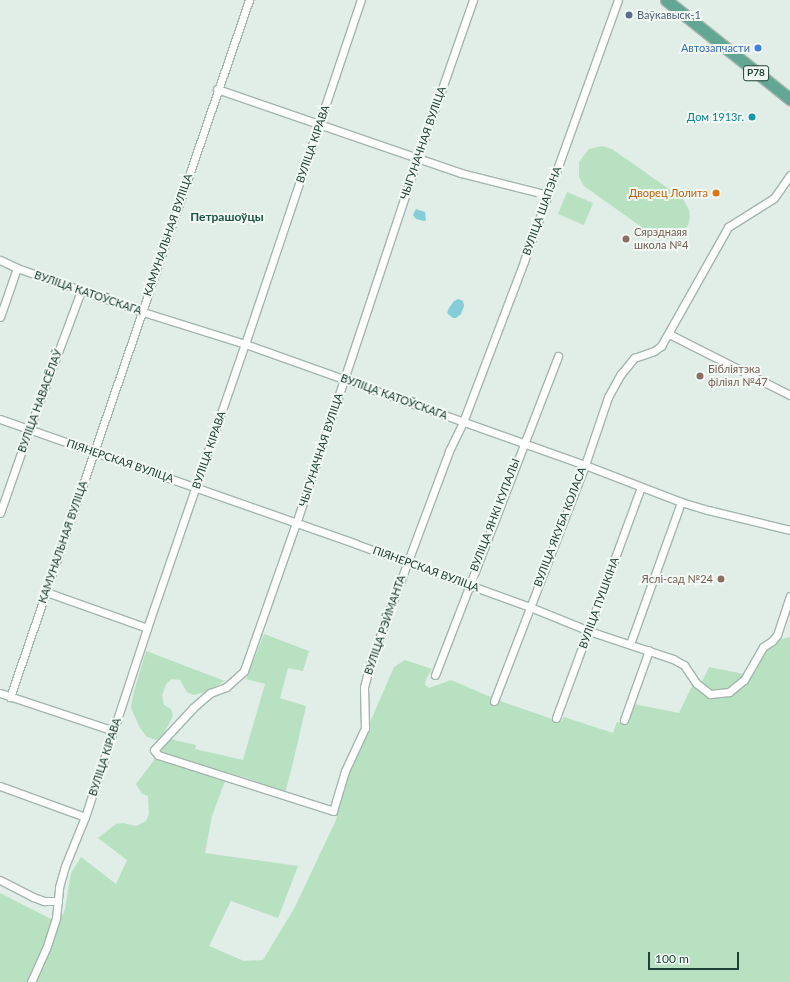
<!DOCTYPE html>
<meta charset="utf-8">
<style>
body{margin:0}
#map{position:relative;width:790px;height:982px;overflow:hidden;background:#e1ede7;font-family:Lato,sans-serif}
div>[style]{position:absolute}
[style*='--x']{left:calc(var(--x)*1px);top:calc(var(--y)*1px);width:calc(var(--w)*1px);rotate:calc(var(--a)*1deg)}
.green>*{inset:0;background:#b7e1c1}
.water>*{inset:0;background:#83ced8}
.roads{filter:drop-shadow(1px 0 #a3b6ae) drop-shadow(-1px 0 #a3b6ae) drop-shadow(0 1px #a3b6ae) drop-shadow(0 -1px #a3b6ae)}
.minor>*{height:7px;margin:-3.5px;padding:0 3.5px;transform-origin:3.5px;border-radius:3.5px;background:#fff}
.primary>*{height:11px;margin:-5.5px;padding:0 5.5px;transform-origin:5.5px;border-radius:5.5px;background:#61a793}
.dots>*{width:11px;height:11px;translate:-50% -50%;box-sizing:border-box;border:2px solid #f2f9f5;border-radius:50%}
span{translate:-50% -50%;white-space:nowrap;text-align:center;line-height:1.15;-webkit-text-stroke:4px #f2f9f5;paint-order:stroke}
.shield-label span{padding:1px 3px;background:#f2f9f5;border:1px solid;border-radius:3px;-webkit-text-stroke-width:0}
.shield-label{font-size:10px;color:#1f4036;font-weight:700}
.service-label{font-size:11px;color:#4e5e75}
.left{translate:0 -50%;text-align:left}
.shop-label{font-size:11px;color:#366cbe}
.right{translate:-100% -50%;text-align:right}
.culture-label{font-size:11px;color:#0d838f}
.street-label{font-size:11px;color:#1f4036}
.food-label{font-size:11px;color:#c56008}
.education-label{font-size:11px;color:#785e54}
.neighbourhood-label{font-size:12px;color:#195444;font-weight:700}
.scale{position:absolute;left:648px;top:952px;width:91px;height:18px;box-sizing:border-box;border:2px solid #1f4036;border-top:0;padding-left:5px;font-size:12px;line-height:14px;white-space:nowrap;color:#1f4036;-webkit-text-stroke:3px #f2f9f5;paint-order:stroke}
</style>
<div id="map">
<div class="green">
<div style="clip-path:polygon(602px 146px,612px 149px,683px 199px,689px 210px,690px 217px,688px 225px,683px 233px,670px 239px,657px 238px,584px 186px,579px 177px,579px 162px,589px 149px)"></div>
<div style="clip-path:polygon(567px 192px,593px 203px,584px 225px,558px 214px)"></div>
<div style="clip-path:polygon(264px 634px,309px 651px,303px 671px,288px 668px,280px 698px,306px 706px,292px 767px,285px 793px,247px 778px,228px 773px,212px 816px,205px 853px,298px 866px,278px 918px,231px 901px,209px 946px,244px 961px,263px 960px,295px 907px,336px 820px,348px 773px,394px 667px,405px 660px,432px 669px,426px 679px,425px 685px,429px 688px,451px 680px,500px 701px,561px 722px,564px 717px,613px 733px,617px 722px,628px 725px,634px 704px,679px 713px,692px 686px,701px 684px,709px 667px,744px 674px,764px 649px,782px 639px,790px 637px,790px 982px,0 982px,0 893px,59px 923px,65px 909px,71px 873px,81px 857px,116px 884px,127px 860px,98px 838px,116px 824px,123px 823px,136px 826px,146px 821px,149px 814px,148px 796px,142px 794px,136px 784px,170px 739px,196px 745px,195px 749px,243px 760px,265px 684px,246px 679px)"></div>
<div style="clip-path:polygon(146px 651px,225px 681px,205px 692px,194px 695px,187px 692px,180px 680px,172px 679px,166px 684px,162px 696px,164px 705px,171px 709px,173px 716px,162px 737px,156px 740px,147px 737px,140px 728px,131px 708px,133px 695px)"></div>
</div>
<div class="water">
<div style="clip-path:polygon(416px 209px,425px 212px,426px 220px,424px 221px,416px 219px,413px 215px)"></div>
<div style="clip-path:polygon(458px 299px,463px 301px,464px 306px,461px 314px,456px 318px,453px 318px,447px 313px,449px 308px,454px 301px)"></div>
</div>
<div class="roads">
<div class="minor">
<div style="--x:473;--y:0;--w:166;--a:109.3"></div>
<div style="--x:418;--y:157;--w:386;--a:108.4"></div>
<div style="--x:296;--y:523;--w:157;--a:109.4"></div>
<div style="--x:244;--y:671;--w:24;--a:138"></div>
<div style="--x:226;--y:687;--w:17;--a:159"></div>
<div style="--x:210;--y:693;--w:23;--a:139"></div>
<div style="--x:193;--y:708;--w:57;--a:132.9"></div>
<div style="--x:154;--y:750;--w:6;--a:51"></div>
<div style="--x:158;--y:755;--w:184;--a:17.7"></div>
<div style="--x:333;--y:811;--w:42;--a:-73.3"></div>
<div style="--x:345;--y:771;--w:47;--a:-65.1"></div>
<div style="--x:365;--y:728;--w:41;--a:-91.4"></div>
<div style="--x:364;--y:687;--w:28;--a:-75"></div>
<div style="--x:371;--y:660;--w:223;--a:-69.5"></div>
<div style="--x:449;--y:451;--w:32;--a:-64"></div>
<div style="--x:463;--y:422;--w:172;--a:-69.2"></div>
<div style="--x:524;--y:261;--w:277;--a:-70.2"></div>
<div style="--x:217;--y:89;--w:258;--a:19"></div>
<div style="--x:461;--y:173;--w:90;--a:14.2"></div>
<div style="--x:0;--y:260;--w:19;--a:25"></div>
<div style="--x:17;--y:268;--w:133;--a:19.2"></div>
<div style="--x:143;--y:312;--w:107;--a:17.4"></div>
<div style="--x:245;--y:344;--w:361;--a:19.6"></div>
<div style="--x:585;--y:465;--w:103;--a:21.1"></div>
<div style="--x:681;--y:502;--w:28;--a:17"></div>
<div style="--x:708;--y:510;--w:84;--a:13.7"></div>
<div style="--x:0;--y:317;--w:52;--a:-70.9"></div>
<div style="--x:669;--y:334;--w:136;--a:26.8"></div>
<div style="--x:0;--y:419;--w:377;--a:19.3"></div>
<div style="--x:356;--y:544;--w:185;--a:19.9"></div>
<div style="--x:530;--y:607;--w:64;--a:22.1"></div>
<div style="--x:589;--y:631;--w:89;--a:18.4"></div>
<div style="--x:673;--y:659;--w:13;--a:29"></div>
<div style="--x:684;--y:665;--w:22;--a:56"></div>
<div style="--x:696;--y:683;--w:18;--a:38"></div>
<div style="--x:710;--y:694;--w:19;--a:-6"></div>
<div style="--x:729;--y:692;--w:19;--a:-39"></div>
<div style="--x:744;--y:680;--w:38;--a:-60"></div>
<div style="--x:763;--y:647;--w:11;--a:-34"></div>
<div style="--x:772;--y:641;--w:8;--a:-50"></div>
<div style="--x:777;--y:635;--w:41;--a:-71.6"></div>
<div style="--x:0;--y:513;--w:88;--a:-70.7"></div>
<div style="--x:29;--y:430;--w:148;--a:-69.5"></div>
<div style="--x:46;--y:592;--w:107;--a:19.6"></div>
<div style="--x:630;--y:644;--w:151;--a:-70.2"></div>
<div style="--x:435;--y:675;--w:342;--a:-68.9"></div>
<div style="--x:0;--y:693;--w:120;--a:18.4"></div>
<div style="--x:10;--y:697;--w:737;--a:-71.07"></div>
<div style="--x:494;--y:701;--w:253;--a:-68.9"></div>
<div style="--x:585;--y:465;--w:72;--a:-71.3"></div>
<div style="--x:608;--y:397;--w:26;--a:-61"></div>
<div style="--x:621;--y:374;--w:21;--a:-51"></div>
<div style="--x:634;--y:358;--w:21;--a:-19"></div>
<div style="--x:654;--y:351;--w:9;--a:-36"></div>
<div style="--x:661;--y:346;--w:137;--a:-60.6"></div>
<div style="--x:728;--y:227;--w:54;--a:-32.2"></div>
<div style="--x:774;--y:198;--w:28;--a:-55"></div>
<div style="--x:556;--y:718;--w:246;--a:-69.8"></div>
<div style="--x:624;--y:720;--w:74;--a:-70.3"></div>
<div style="--x:0;--y:786;--w:90;--a:20"></div>
<div style="--x:0;--y:880;--w:37;--a:27"></div>
<div style="--x:33;--y:897;--w:12;--a:20"></div>
<div style="--x:44;--y:901;--w:14;--a:0"></div>
<div style="--x:31;--y:982;--w:36;--a:-66"></div>
<div style="--x:46;--y:949;--w:33;--a:-72"></div>
<div style="--x:56;--y:918;--w:31;--a:-84"></div>
<div style="--x:59;--y:887;--w:22;--a:-74"></div>
<div style="--x:65;--y:866;--w:53;--a:-67.8"></div>
<div style="--x:85;--y:817;--w:199;--a:-71.8"></div>
<div style="--x:147;--y:628;--w:300;--a:-71"></div>
<div style="--x:245;--y:344;--w:363;--a:-71.4"></div>
</div>
<div class="primary">
<div style="--x:666;--y:0;--w:159;--a:38.6"></div>
</div>
</div>
<div class="dots">
<div style="left:629px;top:15px;background:#5c6f8a"></div>
<div style="left:758px;top:48px;background:#3f7fe0"></div>
<div style="left:752px;top:117px;background:#0f9aa8"></div>
<div style="left:716px;top:193px;background:#e8710a"></div>
<div style="left:626px;top:239px;background:#8d6e63"></div>
<div style="left:700px;top:376px;background:#8d6e63"></div>
<div style="left:721px;top:579px;background:#8d6e63"></div>
</div>
<div class="shield-label">
<span style="left:756px;top:73px">Р78</span>
</div>
<div class="service-label">
<span class="left" style="left:637px;top:15px">Ваўкавыск-1</span>
</div>
<div class="shop-label">
<span class="right" style="left:750px;top:48px">Автозапчасти</span>
</div>
<div class="culture-label">
<span class="right" style="left:744px;top:117px">Дом 1913г.</span>
</div>
<div class="street-label">
<span style="left:423px;top:143px;rotate:-71deg">ЧЫГУНАЧНАЯ ВУЛІЦА</span>
<span style="left:313px;top:144px;rotate:-71deg">ВУЛІЦА КІРАВА</span>
<span style="left:542px;top:211px;rotate:-70deg">ВУЛІЦА ШАПЭНА</span>
<span style="left:168px;top:235px;rotate:-71deg">КАМУНАЛЬНАЯ ВУЛІЦА</span>
<span style="left:88px;top:293px;rotate:19deg">ВУЛІЦА КАТОЎСКАГА</span>
<span style="left:394px;top:397px;rotate:20deg">ВУЛІЦА КАТОЎСКАГА</span>
<span style="left:40px;top:401px;rotate:-70deg">ВУЛІЦА НАВАСЁЛАЎ</span>
<span style="left:209px;top:450px;rotate:-71deg">ВУЛІЦА КІРАВА</span>
<span style="left:321px;top:450px;rotate:-72deg">ЧЫГУНАЧНАЯ ВУЛІЦА</span>
<span style="left:120px;top:461px;rotate:19deg">ПІЯНЕРСКАЯ ВУЛІЦА</span>
<span style="left:495px;top:515px;rotate:-69deg">ВУЛІЦА ЯНКІ КУПАЛЫ</span>
<span style="left:560px;top:527px;rotate:-69deg">ВУЛІЦА ЯКУБА КОЛАСА</span>
<span style="left:63px;top:542px;rotate:-71deg">КАМУНАЛЬНАЯ ВУЛІЦА</span>
<span style="left:426px;top:569px;rotate:20deg">ПІЯНЕРСКАЯ ВУЛІЦА</span>
<span style="left:599px;top:603px;rotate:-70deg">ВУЛІЦА ПУШКІНА</span>
<span style="left:385px;top:625px;rotate:-71deg">ВУЛІЦА РЭЙМАНТА</span>
<span style="left:105px;top:757px;rotate:-72deg">ВУЛІЦА КІРАВА</span>
</div>
<div class="food-label">
<span class="right" style="left:708px;top:193px">Дворец Лолита</span>
</div>
<div class="education-label">
<span class="left" style="left:634px;top:239px">Сярэднаяя<br>школа №4</span>
<span class="left" style="left:708px;top:376px">Бібліятэка<br>філіял №47</span>
<span class="right" style="left:713px;top:579px">Яслі-сад №24</span>
</div>
<div class="neighbourhood-label">
<span style="left:227px;top:217px">Петрашоўцы</span>
</div>
<div class="scale">100 m</div>
</div>
